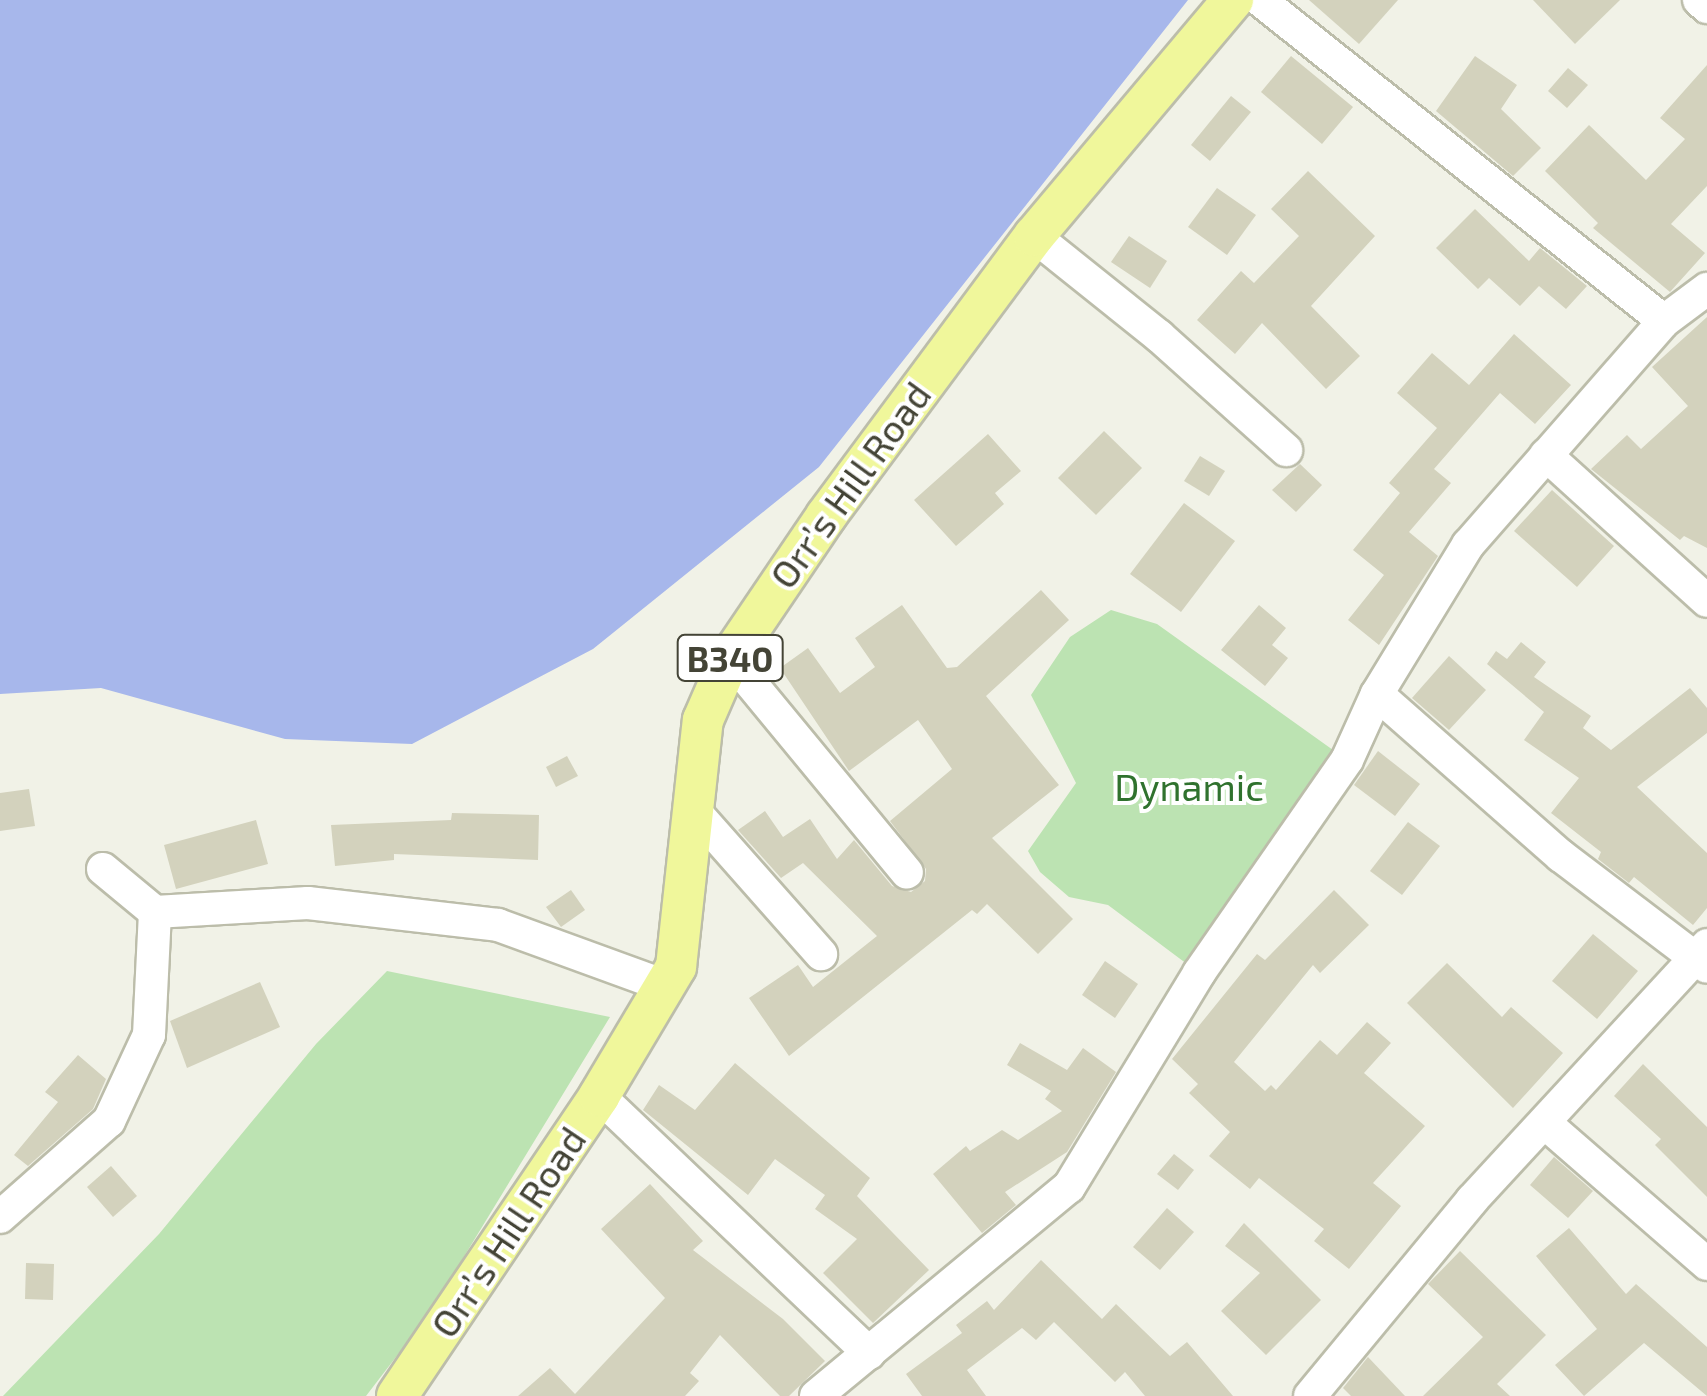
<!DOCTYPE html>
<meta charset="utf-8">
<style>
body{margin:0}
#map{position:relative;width:1707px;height:1396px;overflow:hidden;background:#f1f2e7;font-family:"Exo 2",sans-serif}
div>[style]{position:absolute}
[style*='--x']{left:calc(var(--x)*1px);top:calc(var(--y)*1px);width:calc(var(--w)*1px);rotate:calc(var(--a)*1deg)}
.green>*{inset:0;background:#bce3b2}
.water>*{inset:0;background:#a7b7eb}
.building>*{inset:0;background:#d3d2bd}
.roads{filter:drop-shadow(2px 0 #bcbdaa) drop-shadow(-2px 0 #bcbdaa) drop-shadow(0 2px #bcbdaa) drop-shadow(0 -2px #bcbdaa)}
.minor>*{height:32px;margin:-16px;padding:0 16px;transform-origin:16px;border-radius:16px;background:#fff}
.major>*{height:40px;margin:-20px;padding:0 20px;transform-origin:20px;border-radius:20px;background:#f0f79b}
span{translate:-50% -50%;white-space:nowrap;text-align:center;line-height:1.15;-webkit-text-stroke:8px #fff;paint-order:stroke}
.shield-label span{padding:2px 8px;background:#fff;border:2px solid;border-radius:8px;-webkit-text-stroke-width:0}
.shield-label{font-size:35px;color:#444436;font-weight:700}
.street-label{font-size:38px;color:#444436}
.park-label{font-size:38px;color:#30722e}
</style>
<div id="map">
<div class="green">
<div style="clip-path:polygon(1111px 610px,1157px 624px,1347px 760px,1199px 973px,1108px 905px,1069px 897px,1040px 872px,1028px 851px,1076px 783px,1031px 695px,1070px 637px)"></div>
<div style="clip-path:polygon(387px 971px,610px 1017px,429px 1314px,366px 1396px,3px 1396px,159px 1234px,316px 1044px)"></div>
</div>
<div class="water">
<div style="clip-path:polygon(0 0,1188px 0,819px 467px,593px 649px,412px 744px,285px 739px,101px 688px,0 694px)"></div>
</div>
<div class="building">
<div style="clip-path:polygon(1309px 0,1398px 0,1359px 44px)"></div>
<div style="clip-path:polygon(1533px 0,1620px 0,1575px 44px)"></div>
<div style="clip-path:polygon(1291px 56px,1353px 107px,1322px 144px,1261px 92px)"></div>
<div style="clip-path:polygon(1475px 56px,1517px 85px,1501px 109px,1541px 148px,1513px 176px,1436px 111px)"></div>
<div style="clip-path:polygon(1707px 65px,1707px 186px,1671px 224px,1705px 253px,1670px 292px,1593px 228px,1598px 223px,1545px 171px,1589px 125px,1646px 180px,1685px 139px,1660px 118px)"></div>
<div style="clip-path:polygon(1568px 68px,1588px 85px,1567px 108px,1548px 91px)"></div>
<div style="clip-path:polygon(1231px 96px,1251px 112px,1210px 161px,1191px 145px)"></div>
<div style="clip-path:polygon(1308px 171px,1375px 236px,1311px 306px,1360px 356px,1326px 389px,1262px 323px,1235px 354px,1197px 320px,1241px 271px,1254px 283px,1299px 236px,1271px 209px)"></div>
<div style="clip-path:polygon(1217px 188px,1256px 215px,1227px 255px,1188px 227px)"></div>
<div style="clip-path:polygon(1475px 209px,1529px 261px,1540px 248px,1587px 286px,1566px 309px,1539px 286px,1520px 306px,1489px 278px,1478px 289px,1436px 248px)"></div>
<div style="clip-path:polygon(1129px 236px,1167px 261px,1150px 288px,1111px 262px)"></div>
<div style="clip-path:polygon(1707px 317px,1707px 548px,1684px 536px,1680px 540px,1591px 469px,1627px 435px,1641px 449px,1688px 406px,1652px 367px)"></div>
<div style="clip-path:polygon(1514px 334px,1571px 385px,1535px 424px,1500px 393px,1434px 469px,1451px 483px,1409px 532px,1438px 556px,1379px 645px,1348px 620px,1384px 575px,1353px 550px,1400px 493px,1389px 483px,1437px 428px,1397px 393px,1432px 353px,1469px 385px)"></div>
<div style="clip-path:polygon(1104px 431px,1142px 468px,1096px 515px,1058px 478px)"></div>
<div style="clip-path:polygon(988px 434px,1021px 471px,995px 493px,1004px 504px,956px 546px,914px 500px)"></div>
<div style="clip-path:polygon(1200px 456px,1225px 471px,1209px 496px,1184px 481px)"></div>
<div style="clip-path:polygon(1300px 464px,1322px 485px,1296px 512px,1272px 490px)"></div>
<div style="clip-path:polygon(1552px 490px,1614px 546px,1577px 587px,1514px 531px)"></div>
<div style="clip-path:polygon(1184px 503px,1235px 541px,1181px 612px,1130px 574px)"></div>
<div style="clip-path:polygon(1041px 590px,1069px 620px,986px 696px,1059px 785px,992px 838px,1073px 919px,1038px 954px,987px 904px,977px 914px,972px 910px,789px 1056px,749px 998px,798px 965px,813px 987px,877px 936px,803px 863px,781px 878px,738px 830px,765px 811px,783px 837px,810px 819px,837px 859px,854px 840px,892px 886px,911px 892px,925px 881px,926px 869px,890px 821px,952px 769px,918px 720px,849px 771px,780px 668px,808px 648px,840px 693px,875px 667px,855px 638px,902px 605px,947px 668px,957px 667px)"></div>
<div style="clip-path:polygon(1259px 605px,1286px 628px,1272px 645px,1288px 658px,1265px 686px,1221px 650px)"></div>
<div style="clip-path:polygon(1521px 642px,1546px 662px,1534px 677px,1591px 716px,1583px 728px,1611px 750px,1690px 688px,1707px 708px,1707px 733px,1637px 787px,1707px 853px,1707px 908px,1693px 925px,1634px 877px,1629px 883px,1598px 859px,1601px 852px,1551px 813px,1579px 778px,1524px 740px,1544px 712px,1487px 664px,1496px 651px,1507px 659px)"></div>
<div style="clip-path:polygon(1449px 656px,1486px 690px,1449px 730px,1412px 698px)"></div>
<div style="clip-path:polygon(1378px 751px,1420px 784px,1395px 816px,1354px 785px)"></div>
<div style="clip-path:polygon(567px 756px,578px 776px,556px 787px,546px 767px)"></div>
<div style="clip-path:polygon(29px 789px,35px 826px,0 831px,0 793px)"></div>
<div style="clip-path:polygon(452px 813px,539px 815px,538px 860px,394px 854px,394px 860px,335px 866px,331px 825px,451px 820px)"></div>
<div style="clip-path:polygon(256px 820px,268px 864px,176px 889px,164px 845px)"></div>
<div style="clip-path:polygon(1408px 822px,1440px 846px,1402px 895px,1370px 871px)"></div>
<div style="clip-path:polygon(571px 890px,585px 910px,561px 927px,546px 907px)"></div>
<div style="clip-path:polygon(1334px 890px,1369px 925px,1320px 973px,1313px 965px,1234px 1062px,1265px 1091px,1271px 1085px,1276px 1090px,1320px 1040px,1337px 1055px,1367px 1022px,1391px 1043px,1364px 1073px,1425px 1126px,1373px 1183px,1401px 1206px,1349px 1269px,1314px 1241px,1324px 1229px,1259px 1178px,1250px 1189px,1209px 1156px,1230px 1132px,1189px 1093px,1198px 1084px,1172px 1059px,1257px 954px,1265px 960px)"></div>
<div style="clip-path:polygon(1593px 934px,1638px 971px,1597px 1019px,1552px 981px)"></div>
<div style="clip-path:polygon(1105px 961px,1138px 984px,1115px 1018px,1082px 995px)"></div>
<div style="clip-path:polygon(1447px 963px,1502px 1017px,1511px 1007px,1563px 1053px,1513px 1108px,1407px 1003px)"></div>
<div style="clip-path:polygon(260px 982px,280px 1027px,187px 1068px,170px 1021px)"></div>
<div style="clip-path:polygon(1020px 1043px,1067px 1070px,1083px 1048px,1116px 1072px,1067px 1152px,1005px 1192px,1016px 1205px,982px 1233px,933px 1174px,966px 1146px,970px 1151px,1002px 1130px,1018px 1140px,1062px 1111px,1045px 1099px,1051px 1091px,1007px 1065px)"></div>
<div style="clip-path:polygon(78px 1055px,106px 1079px,93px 1109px,28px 1166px,14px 1155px,58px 1102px,45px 1092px)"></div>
<div style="clip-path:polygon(735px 1063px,870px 1178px,857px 1196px,929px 1270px,873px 1323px,823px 1273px,857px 1239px,815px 1209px,825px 1195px,775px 1159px,748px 1195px,643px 1110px,659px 1085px,695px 1110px)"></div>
<div style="clip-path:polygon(1643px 1064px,1707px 1127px,1707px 1197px,1655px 1145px,1661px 1139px,1614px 1096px)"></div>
<div style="clip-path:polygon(1174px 1154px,1194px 1170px,1178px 1190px,1157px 1174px)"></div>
<div style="clip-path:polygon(1554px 1157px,1593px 1191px,1568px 1218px,1530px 1185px)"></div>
<div style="clip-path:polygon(111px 1166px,137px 1196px,113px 1217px,87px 1187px)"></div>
<div style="clip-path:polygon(650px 1184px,703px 1241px,693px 1250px,783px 1319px,825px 1361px,789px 1396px,780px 1396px,720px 1335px,690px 1373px,699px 1381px,685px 1396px,518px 1396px,550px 1368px,575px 1394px,665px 1298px,601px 1229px)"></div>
<div style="clip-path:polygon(1167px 1208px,1194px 1232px,1160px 1270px,1133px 1247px)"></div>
<div style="clip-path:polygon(1244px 1223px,1321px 1300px,1266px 1355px,1221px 1311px,1260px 1273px,1225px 1246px)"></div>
<div style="clip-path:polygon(1569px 1228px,1626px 1294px,1636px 1284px,1707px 1347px,1707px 1396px,1644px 1343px,1584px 1396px,1555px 1365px,1597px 1329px,1536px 1256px)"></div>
<div style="clip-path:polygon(1460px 1251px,1546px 1335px,1497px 1384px,1510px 1396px,1423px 1396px,1483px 1337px,1428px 1284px)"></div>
<div style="clip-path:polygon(1041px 1260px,1102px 1319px,1116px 1304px,1170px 1356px,1187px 1342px,1233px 1396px,1145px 1396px,1125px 1372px,1115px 1382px,1054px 1322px,1036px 1340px,1022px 1328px,967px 1370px,986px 1396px,922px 1396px,906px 1374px,962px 1333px,956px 1325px,987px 1301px,994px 1310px)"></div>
<div style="clip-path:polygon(26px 1263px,54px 1264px,53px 1300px,25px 1299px)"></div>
<div style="clip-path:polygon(1368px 1357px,1405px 1396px,1351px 1396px,1343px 1388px)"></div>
</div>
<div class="roads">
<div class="minor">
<div style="--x:1260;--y:0;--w:516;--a:38.47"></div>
<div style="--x:1699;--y:0;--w:11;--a:41"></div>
<div style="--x:1034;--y:236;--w:160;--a:38.7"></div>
<div style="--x:1159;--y:336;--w:171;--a:41.9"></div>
<div style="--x:1546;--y:455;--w:217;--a:42.2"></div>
<div style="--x:730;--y:658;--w:278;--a:50.5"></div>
<div style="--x:1377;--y:694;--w:245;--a:41.4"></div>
<div style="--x:1561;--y:856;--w:183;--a:37.2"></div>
<div style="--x:690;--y:806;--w:198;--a:48.5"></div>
<div style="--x:103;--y:869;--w:67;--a:39.6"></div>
<div style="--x:155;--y:912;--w:153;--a:-3.4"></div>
<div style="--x:308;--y:903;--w:191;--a:6.6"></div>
<div style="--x:498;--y:925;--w:179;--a:20"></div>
<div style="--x:599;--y:1096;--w:373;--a:43.6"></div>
<div style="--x:1545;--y:1123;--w:215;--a:41"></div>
<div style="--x:0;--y:1217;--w:145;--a:-41.4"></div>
<div style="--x:109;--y:1121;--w:95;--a:-65.1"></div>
<div style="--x:149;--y:1035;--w:123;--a:-87.2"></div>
<div style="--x:816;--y:1396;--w:328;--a:-39.6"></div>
<div style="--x:1069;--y:1187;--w:250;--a:-58.7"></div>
<div style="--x:1199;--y:973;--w:259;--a:-55.2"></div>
<div style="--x:1347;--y:760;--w:72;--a:-65.6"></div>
<div style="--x:1377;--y:694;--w:175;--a:-58.6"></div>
<div style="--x:1468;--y:545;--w:298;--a:-48.8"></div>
<div style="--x:1664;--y:321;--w:54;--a:-36.7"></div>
<div style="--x:1310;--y:1396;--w:254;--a:-50.4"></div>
<div style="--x:1472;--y:1200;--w:347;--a:-47.3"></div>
</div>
<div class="major">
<div style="--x:397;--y:1396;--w:362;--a:-56"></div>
<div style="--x:599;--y:1096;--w:150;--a:-59.2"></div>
<div style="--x:676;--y:967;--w:248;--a:-83.8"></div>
<div style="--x:703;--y:720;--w:68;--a:-66.5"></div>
<div style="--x:730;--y:658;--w:171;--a:-55.9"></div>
<div style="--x:826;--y:516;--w:349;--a:-53.4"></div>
<div style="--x:1034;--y:236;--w:309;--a:-49.9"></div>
</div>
</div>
<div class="shield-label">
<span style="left:730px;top:658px">B340</span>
</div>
<div class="street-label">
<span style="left:850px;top:485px;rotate:-54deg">Orr’s Hill Road</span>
<span style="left:508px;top:1232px;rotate:-56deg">Orr’s Hill Road</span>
</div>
<div class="park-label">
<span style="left:1189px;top:787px">Dynamic</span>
</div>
</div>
